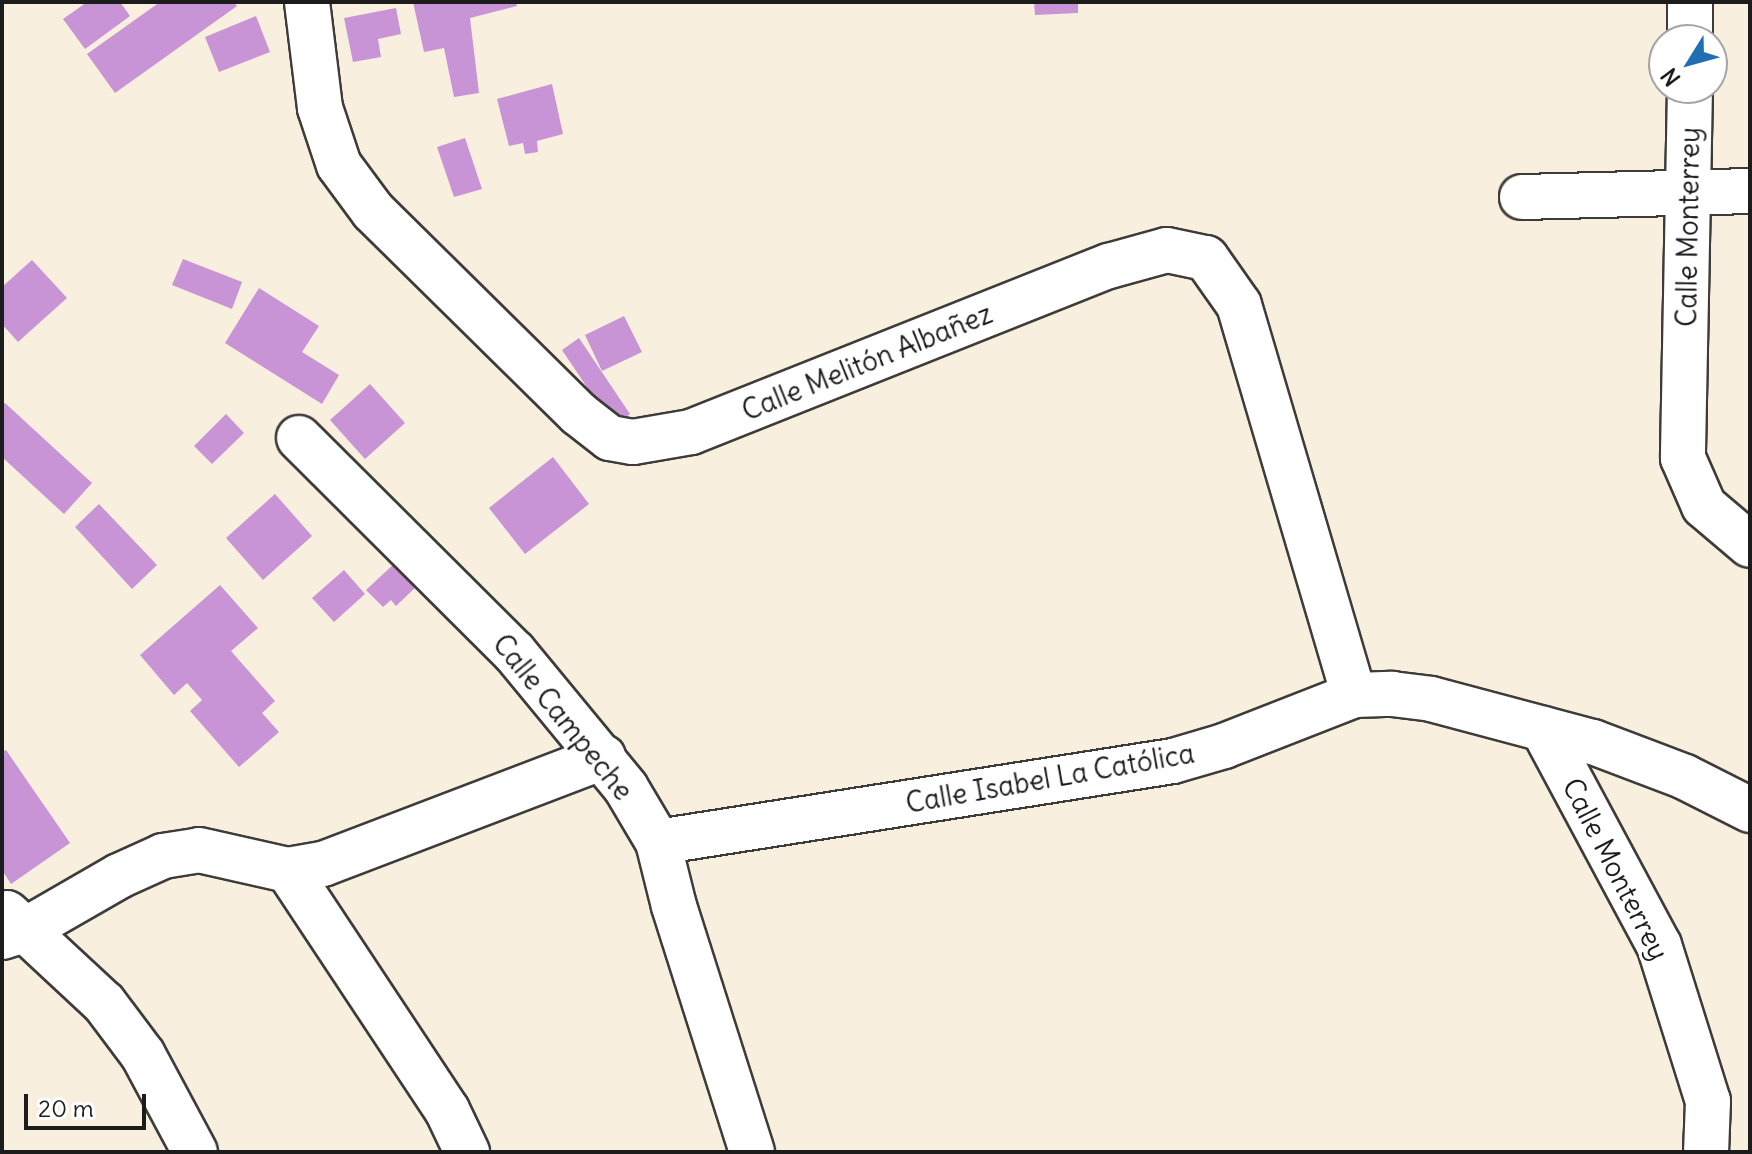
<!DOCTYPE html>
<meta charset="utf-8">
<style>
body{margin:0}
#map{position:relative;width:1752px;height:1154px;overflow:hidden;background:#f8efdf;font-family:Delius,sans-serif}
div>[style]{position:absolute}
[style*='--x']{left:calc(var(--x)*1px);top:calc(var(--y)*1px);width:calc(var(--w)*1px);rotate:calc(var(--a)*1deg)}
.building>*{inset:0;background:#c894d5}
.roads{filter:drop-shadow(2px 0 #3d3c39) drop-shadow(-2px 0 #3d3c39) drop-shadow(0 2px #3d3c39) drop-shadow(0 -2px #3d3c39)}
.street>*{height:44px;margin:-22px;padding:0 22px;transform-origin:22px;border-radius:22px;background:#fff}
span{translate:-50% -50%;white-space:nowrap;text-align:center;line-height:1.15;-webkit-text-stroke:6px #fff;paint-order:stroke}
.street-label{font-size:28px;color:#1c1c1c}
.frame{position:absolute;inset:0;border:4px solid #1c1c1c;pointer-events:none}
.north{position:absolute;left:1648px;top:24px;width:80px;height:80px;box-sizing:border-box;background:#fff;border:2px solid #a4a4a4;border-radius:50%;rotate:233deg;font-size:22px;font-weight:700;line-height:32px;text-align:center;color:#1c1c1c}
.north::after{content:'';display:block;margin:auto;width:28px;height:36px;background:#1f6fb2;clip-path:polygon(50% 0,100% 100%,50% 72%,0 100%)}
.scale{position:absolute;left:24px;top:1094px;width:122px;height:36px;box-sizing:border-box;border:4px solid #1c1c1c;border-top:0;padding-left:10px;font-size:24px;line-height:28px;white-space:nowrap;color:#1c1c1c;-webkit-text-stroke:6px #fff;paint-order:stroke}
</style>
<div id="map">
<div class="building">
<div style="clip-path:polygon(87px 2px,120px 2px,130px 16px,85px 49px,63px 19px)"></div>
<div style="clip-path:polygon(160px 2px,234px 2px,237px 6px,115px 93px,87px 54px)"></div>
<div style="clip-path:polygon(413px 2px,516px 2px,517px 6px,470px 18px,479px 93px,454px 97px,444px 48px,424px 52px)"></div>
<div style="clip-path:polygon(1034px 2px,1078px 2px,1078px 13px,1035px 15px)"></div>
<div style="clip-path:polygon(396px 8px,401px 34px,378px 39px,381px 57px,353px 62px,344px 18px)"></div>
<div style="clip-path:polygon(256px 16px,270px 52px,219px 72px,205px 37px)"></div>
<div style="clip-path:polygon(552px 84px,563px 134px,537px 141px,538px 152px,525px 154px,523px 143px,509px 146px,497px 99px)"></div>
<div style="clip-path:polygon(465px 138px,482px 189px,454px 197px,437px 147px)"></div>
<div style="clip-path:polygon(183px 259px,242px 282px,232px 309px,172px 285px)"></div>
<div style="clip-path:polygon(32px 260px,67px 298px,18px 342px,2px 324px,2px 287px)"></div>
<div style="clip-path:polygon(259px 288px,319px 326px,302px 352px,339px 375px,322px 404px,225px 343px)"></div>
<div style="clip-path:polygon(624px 316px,642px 352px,602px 371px,585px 335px)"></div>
<div style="clip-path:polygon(579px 338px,630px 414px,613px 426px,562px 350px)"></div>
<div style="clip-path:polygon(370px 384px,405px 423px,365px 459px,330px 420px)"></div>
<div style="clip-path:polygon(5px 403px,92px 483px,64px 514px,2px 457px,2px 406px)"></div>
<div style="clip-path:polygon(226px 414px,244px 433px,212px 464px,194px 446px)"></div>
<div style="clip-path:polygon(553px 457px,589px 504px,525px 554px,489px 508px)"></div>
<div style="clip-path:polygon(275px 494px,312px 536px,263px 580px,226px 538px)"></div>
<div style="clip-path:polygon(99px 504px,157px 565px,132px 589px,75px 527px)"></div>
<div style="clip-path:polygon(396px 562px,418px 585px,396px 606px,391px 600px,383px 607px,366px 590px)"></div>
<div style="clip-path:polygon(344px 570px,365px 594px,334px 622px,312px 598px)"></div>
<div style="clip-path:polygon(220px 585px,258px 628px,231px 651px,275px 701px,262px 713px,279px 732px,239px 767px,190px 711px,202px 700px,187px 683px,174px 695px,140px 655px)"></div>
<div style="clip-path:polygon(6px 750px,70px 843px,11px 884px,2px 870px,2px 752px)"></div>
</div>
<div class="roads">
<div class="street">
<div style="--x:307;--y:2;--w:107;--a:83"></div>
<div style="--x:320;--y:108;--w:60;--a:71.6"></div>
<div style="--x:339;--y:165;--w:57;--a:53.5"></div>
<div style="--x:373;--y:211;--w:289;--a:44.6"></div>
<div style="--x:579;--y:414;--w:39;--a:38"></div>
<div style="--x:610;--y:438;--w:23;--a:10"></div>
<div style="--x:633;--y:442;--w:59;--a:-9.8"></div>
<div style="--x:691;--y:432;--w:450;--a:-21.7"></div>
<div style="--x:1109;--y:266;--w:60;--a:-15.4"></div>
<div style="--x:1167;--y:250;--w:40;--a:12"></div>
<div style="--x:1206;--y:258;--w:57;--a:54.9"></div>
<div style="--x:1239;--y:305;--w:407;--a:73.6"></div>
<div style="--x:1690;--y:40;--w:38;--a:-90"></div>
<div style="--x:1690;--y:88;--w:370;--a:91.1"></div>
<div style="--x:1683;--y:458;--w:52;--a:66.4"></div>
<div style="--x:1704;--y:506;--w:60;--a:40.3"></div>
<div style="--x:1522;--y:197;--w:228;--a:-1.5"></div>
<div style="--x:299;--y:438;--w:303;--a:44.9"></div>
<div style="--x:514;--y:652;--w:176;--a:50.5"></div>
<div style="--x:626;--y:788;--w:63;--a:59.3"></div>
<div style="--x:658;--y:842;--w:66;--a:76"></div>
<div style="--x:674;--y:906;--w:258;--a:72.4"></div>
<div style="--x:1543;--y:729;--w:245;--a:61.8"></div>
<div style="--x:1659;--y:945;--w:164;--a:72.6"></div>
<div style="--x:1708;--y:1101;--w:51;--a:92.2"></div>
<div style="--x:658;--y:842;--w:521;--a:-8.94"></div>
<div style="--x:1173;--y:761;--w:53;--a:-16.4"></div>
<div style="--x:1224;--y:746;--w:140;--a:-21.4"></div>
<div style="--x:1354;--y:695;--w:38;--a:-2"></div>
<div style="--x:1392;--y:694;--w:39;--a:7"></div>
<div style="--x:1431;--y:699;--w:168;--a:14.9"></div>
<div style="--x:1593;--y:742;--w:98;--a:20.8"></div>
<div style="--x:1685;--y:777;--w:73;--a:26.9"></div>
<div style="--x:288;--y:870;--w:288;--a:56.5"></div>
<div style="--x:447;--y:1110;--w:47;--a:64.5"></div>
<div style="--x:7;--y:913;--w:132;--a:42.9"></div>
<div style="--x:104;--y:1003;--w:65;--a:53.1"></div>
<div style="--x:143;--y:1055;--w:110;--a:61.8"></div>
<div style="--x:2;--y:937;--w:26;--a:-18"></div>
<div style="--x:27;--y:929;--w:106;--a:-29.9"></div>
<div style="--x:119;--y:876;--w:48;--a:-24.4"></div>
<div style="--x:163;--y:856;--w:36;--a:-9"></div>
<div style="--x:199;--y:850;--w:91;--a:12.7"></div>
<div style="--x:288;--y:870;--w:36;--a:-10"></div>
<div style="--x:323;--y:864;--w:300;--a:-20.9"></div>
</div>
</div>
<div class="street-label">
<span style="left:1688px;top:227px;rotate:-89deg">Calle Monterrey</span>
<span style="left:867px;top:362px;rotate:-22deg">Calle Melitón Albañez</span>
<span style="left:563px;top:717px;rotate:51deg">Calle Campeche</span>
<span style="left:1050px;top:778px;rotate:-10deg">Calle Isabel La Católica</span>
<span style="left:1616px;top:869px;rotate:63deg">Calle Monterrey</span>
</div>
<div class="frame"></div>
<div class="north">N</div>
<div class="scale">20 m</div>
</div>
